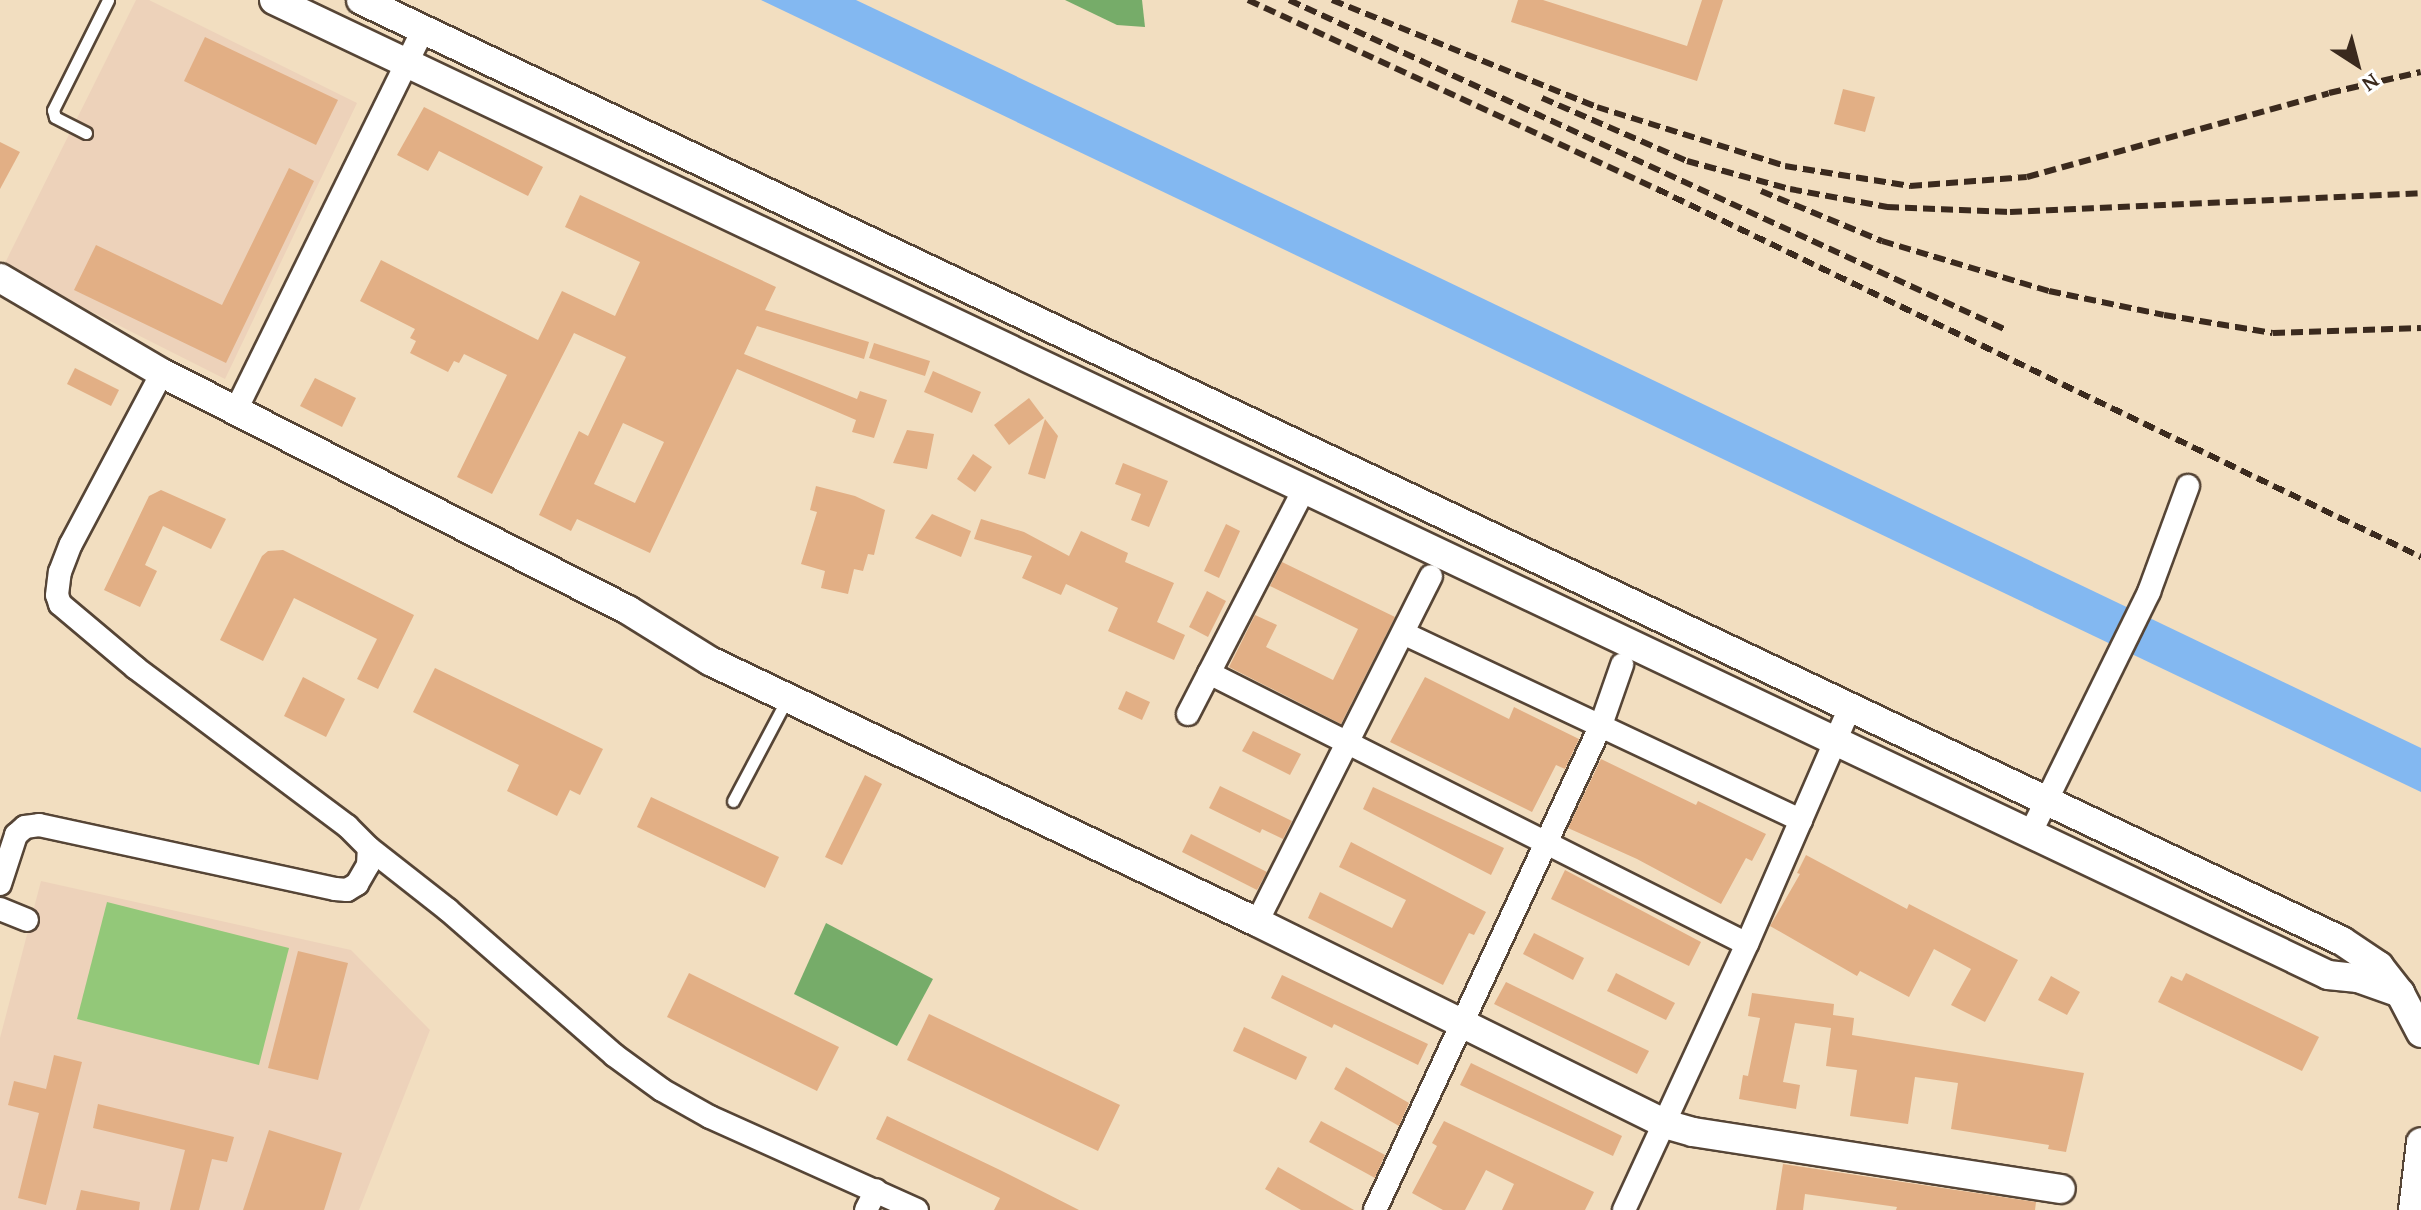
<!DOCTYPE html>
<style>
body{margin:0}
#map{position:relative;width:2421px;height:1210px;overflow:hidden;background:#f2dec0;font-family:"Gentium Book Plus",serif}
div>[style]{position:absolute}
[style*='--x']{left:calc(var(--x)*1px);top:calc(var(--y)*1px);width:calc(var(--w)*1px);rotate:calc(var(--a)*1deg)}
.built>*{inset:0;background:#edd2ba}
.green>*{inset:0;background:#93c879}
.forest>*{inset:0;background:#76ac69}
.water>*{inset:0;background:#83b8f1}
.building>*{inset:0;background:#e2af85}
.roads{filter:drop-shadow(2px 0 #564536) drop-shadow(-2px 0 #564536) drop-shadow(0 2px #564536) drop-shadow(0 -2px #564536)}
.service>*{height:11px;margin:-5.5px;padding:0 5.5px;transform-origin:5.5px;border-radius:5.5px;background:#fff}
.minor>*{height:22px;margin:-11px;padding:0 11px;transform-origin:11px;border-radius:11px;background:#fff}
.tertiary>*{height:28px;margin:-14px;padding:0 14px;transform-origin:14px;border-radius:14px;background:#fff}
.rail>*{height:6px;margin-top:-3px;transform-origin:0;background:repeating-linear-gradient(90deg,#3b2a1e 0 12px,transparent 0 18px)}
span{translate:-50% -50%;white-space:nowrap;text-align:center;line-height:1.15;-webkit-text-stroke:8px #fff;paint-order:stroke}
.north{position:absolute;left:2317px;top:24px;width:80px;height:80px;-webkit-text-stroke:6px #fff;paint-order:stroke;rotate:144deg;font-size:22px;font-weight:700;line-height:32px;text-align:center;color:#3b2a1e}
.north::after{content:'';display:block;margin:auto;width:28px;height:36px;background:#3b2a1e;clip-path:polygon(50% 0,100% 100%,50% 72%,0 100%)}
</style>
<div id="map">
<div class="built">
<div style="clip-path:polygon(136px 0,149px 0,357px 103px,225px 379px,3px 267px)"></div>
<div style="clip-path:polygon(41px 881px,351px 950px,430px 1030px,359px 1210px,0 1210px,0 1038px)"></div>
</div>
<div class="green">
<div style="clip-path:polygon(107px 902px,289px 948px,259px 1065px,77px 1019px)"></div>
</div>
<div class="forest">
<div style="clip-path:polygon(1065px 0,1142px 0,1145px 27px,1117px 25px)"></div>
<div style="clip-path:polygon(826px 923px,933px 979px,897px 1046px,794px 994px)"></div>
</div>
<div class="water">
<div style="clip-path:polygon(761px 0,856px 0,1440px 278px,2421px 748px,2421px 792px)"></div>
</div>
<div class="building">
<div style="clip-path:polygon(1518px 0,1543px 0,1687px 46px,1702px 0,1723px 0,1697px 81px,1511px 22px)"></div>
<div style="clip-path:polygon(205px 37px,338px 100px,316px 145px,184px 81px)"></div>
<div style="clip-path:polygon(1843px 89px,1875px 97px,1865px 132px,1834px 124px)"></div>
<div style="clip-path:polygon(424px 107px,543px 167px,528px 196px,439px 151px,428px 171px,397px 155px)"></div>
<div style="clip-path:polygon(0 142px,20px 152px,0 189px)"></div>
<div style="clip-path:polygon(289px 168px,314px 181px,226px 363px,74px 290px,96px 245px,222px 305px)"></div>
<div style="clip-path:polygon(evenodd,580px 195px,776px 287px,765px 310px,869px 342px,864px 359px,757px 326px,744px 354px,857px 399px,860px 391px,887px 400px,874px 438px,852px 432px,856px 420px,737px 369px,650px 553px,577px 519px,571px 531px,539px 515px,579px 431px,588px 436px,626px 357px,574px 333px,492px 494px,457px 477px,507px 375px,464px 354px,459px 363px,454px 361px,448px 372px,410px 353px,416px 341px,410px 338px,415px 329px,360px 301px,381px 260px,538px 340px,562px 291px,615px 316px,640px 262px,565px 227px,580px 195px,623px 423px,664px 442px,635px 503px,594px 484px,623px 423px)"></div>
<div style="clip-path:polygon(874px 343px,930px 361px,925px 376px,869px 358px)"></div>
<div style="clip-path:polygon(75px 368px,119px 390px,111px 406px,67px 384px)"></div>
<div style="clip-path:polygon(933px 371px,981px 392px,972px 413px,924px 392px)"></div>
<div style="clip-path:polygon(315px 378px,356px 398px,342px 427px,300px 406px)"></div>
<div style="clip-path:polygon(1029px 398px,1044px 418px,1009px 445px,994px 425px)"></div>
<div style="clip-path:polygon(1045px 419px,1058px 436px,1045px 479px,1028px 474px)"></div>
<div style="clip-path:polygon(907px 430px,934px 434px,927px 469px,893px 463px)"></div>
<div style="clip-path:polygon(973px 454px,992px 467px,975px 492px,957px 479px)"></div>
<div style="clip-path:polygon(1123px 463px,1168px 481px,1149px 527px,1131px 520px,1141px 494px,1115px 484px)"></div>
<div style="clip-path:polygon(816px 486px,855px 496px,885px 510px,874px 555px,868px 554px,863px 571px,854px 569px,848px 594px,821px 588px,825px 571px,801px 564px,817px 512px,810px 510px)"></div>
<div style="clip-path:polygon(161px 490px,226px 519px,211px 549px,163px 526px,145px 565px,157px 571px,140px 607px,104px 590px,149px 496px)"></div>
<div style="clip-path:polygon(932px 514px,971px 531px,961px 557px,915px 538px)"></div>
<div style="clip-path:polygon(981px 519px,1024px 532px,1069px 556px,1081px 531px,1128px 553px,1125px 562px,1174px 583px,1157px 622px,1185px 635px,1174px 660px,1108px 631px,1118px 608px,1066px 584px,1061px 595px,1022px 578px,1032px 556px,974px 539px)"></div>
<div style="clip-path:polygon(1226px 524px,1240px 531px,1219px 578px,1204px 571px)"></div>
<div style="clip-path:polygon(283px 550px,414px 615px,378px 689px,357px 679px,377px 639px,294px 598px,263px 661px,220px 640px,262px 556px,268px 551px)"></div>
<div style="clip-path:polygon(1282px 562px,1395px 617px,1341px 724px,1229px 667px,1255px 615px,1277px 625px,1266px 647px,1333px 680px,1358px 629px,1270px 586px)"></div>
<div style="clip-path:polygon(1207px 591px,1226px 601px,1208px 637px,1189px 627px)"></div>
<div style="clip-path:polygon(435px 668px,603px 749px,580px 795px,570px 790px,557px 816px,507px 791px,519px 765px,413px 712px)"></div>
<div style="clip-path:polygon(303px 677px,345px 699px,326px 737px,284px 716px)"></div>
<div style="clip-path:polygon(1425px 677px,1509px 719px,1514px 707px,1579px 739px,1565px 769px,1556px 765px,1532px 812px,1390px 742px)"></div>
<div style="clip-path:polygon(1126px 691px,1150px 702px,1142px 720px,1118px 709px)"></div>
<div style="clip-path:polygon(1253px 731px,1301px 754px,1290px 775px,1242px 751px)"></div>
<div style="clip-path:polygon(1601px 759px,1696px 805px,1698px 801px,1766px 834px,1752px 861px,1746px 858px,1721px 904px,1637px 859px,1568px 828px)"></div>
<div style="clip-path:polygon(865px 775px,882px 784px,842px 865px,825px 857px)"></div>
<div style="clip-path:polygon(1220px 786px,1292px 821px,1283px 839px,1262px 829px,1260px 833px,1209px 808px)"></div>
<div style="clip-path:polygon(1373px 787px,1504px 848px,1491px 875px,1363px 809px)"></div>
<div style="clip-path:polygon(651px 797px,779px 857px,765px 888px,637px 827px)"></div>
<div style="clip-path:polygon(1191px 834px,1267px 872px,1257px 890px,1182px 852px)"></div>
<div style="clip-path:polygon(1351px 842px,1486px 912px,1474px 935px,1469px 933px,1443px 985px,1308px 918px,1320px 892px,1392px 928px,1406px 900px,1339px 867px)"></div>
<div style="clip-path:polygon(1806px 855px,1907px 909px,1909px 904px,2018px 960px,1985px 1022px,1951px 1005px,1971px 969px,1934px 949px,1909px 997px,1860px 971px,1857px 976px,1770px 926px,1800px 874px,1797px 873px)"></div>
<div style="clip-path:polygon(1565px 870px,1701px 942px,1689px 966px,1551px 899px)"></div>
<div style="clip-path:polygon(1534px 933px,1584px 958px,1573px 980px,1523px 954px)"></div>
<div style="clip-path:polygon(298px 951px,348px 963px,318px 1080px,268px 1068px)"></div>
<div style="clip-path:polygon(689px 973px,839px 1047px,817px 1091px,667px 1017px)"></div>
<div style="clip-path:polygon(1616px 973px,1675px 1003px,1666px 1020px,1607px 991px)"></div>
<div style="clip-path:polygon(2186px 973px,2319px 1037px,2302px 1071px,2158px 1002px,2171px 976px,2182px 981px)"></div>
<div style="clip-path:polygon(1282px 975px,1428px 1044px,1418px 1065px,1334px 1024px,1332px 1028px,1271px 998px)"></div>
<div style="clip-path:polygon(2051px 976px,2080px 992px,2067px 1015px,2038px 1000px)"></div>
<div style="clip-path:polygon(1506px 982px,1649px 1051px,1637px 1074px,1494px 1004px)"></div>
<div style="clip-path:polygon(1752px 993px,1834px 1004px,1833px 1015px,1854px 1018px,1852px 1035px,2084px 1073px,2066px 1152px,2048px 1149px,2049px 1145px,1951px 1129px,1958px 1083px,1915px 1077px,1908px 1124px,1850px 1116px,1857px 1070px,1826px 1066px,1831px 1028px,1795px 1023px,1783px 1082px,1800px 1085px,1796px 1109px,1739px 1099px,1743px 1075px,1748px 1076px,1760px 1018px,1748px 1016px)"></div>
<div style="clip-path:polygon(929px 1014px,1120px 1105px,1098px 1151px,907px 1060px)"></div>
<div style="clip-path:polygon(1244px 1027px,1307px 1057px,1296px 1080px,1233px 1051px)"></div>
<div style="clip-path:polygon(54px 1055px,82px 1062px,46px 1205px,18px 1198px,39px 1113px,8px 1105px,14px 1081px,46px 1089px)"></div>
<div style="clip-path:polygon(1471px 1063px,1622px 1136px,1613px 1156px,1460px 1085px)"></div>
<div style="clip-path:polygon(1346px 1067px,1409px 1103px,1399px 1126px,1334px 1089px)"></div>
<div style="clip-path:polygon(98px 1104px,234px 1137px,227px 1162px,212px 1159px,199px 1210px,170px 1210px,185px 1150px,93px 1128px)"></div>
<div style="clip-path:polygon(887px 1116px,1000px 1170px,1079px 1210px,994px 1210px,1000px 1198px,876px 1139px)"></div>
<div style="clip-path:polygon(1321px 1121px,1385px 1155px,1375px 1178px,1309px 1142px)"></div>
<div style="clip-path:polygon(1444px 1121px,1594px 1192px,1585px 1210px,1502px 1210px,1514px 1184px,1486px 1170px,1465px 1210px,1443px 1210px,1412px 1193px,1437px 1146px,1432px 1143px)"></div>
<div style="clip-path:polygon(269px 1130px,342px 1153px,324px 1210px,243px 1210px)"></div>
<div style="clip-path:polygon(1783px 1164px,2036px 1202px,2035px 1210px,1896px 1210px,1897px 1207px,1805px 1194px,1803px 1210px,1776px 1210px)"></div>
<div style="clip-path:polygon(1278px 1167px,1354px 1210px,1301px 1210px,1265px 1189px)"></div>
<div style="clip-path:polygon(81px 1190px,140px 1202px,139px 1210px,76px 1210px)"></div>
</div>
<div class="roads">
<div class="service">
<div style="--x:86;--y:133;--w:35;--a:-153"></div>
<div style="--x:55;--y:117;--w:7;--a:-106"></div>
<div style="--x:53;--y:110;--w:123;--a:-63.4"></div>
<div style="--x:733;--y:801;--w:115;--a:-62.1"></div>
</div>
<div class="minor">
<div style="--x:235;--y:412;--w:426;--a:-63.8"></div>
<div style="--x:1403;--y:633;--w:440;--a:25.2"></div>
<div style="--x:1209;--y:673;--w:602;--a:26.74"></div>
<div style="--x:1188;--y:714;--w:253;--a:-62.7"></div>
<div style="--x:2030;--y:834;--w:270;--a:-63.8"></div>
<div style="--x:2149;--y:592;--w:113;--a:-69.8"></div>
<div style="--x:369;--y:848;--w:100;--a:38.1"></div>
<div style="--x:448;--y:910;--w:220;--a:41.1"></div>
<div style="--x:614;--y:1055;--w:59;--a:36.1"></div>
<div style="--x:662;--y:1090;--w:55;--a:29.4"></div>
<div style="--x:710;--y:1117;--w:227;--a:24.2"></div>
<div style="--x:0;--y:884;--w:52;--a:-71.9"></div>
<div style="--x:16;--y:835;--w:12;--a:-42"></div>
<div style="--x:25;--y:827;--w:14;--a:-8"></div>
<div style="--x:39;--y:825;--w:303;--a:12.2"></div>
<div style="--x:335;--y:889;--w:12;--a:5"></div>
<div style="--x:347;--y:890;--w:12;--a:-31"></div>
<div style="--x:357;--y:884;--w:22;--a:-60"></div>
<div style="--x:368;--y:865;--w:17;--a:-87"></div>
<div style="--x:369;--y:848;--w:31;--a:-135"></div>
<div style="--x:347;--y:826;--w:264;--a:-143.2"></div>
<div style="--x:136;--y:668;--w:99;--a:-139.9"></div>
<div style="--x:60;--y:604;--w:9;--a:-108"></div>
<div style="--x:57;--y:595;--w:23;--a:-83"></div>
<div style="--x:60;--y:572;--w:30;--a:-69"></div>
<div style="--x:71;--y:544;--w:194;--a:-62"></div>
<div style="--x:0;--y:909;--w:29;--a:22"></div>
<div style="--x:1257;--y:922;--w:387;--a:-63.3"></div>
<div style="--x:866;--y:1210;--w:22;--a:-63"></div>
<div style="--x:1375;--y:1210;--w:535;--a:-65.02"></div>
<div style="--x:1601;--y:725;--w:64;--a:-70.7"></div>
<div style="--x:1624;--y:1210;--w:293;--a:-65.2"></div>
<div style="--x:1747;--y:944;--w:258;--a:-66.5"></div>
</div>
<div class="tertiary">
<div style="--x:274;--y:0;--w:2274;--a:25.39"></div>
<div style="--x:2328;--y:975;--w:30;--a:6"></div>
<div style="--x:2358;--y:978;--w:45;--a:19.7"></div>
<div style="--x:361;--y:0;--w:2193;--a:25.41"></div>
<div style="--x:2342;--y:941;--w:45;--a:34"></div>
<div style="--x:2379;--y:966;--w:34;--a:52"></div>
<div style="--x:2400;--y:993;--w:45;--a:62.3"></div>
<div style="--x:0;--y:278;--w:188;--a:30.4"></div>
<div style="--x:162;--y:373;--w:523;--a:26.96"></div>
<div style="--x:628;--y:610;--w:97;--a:31.9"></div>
<div style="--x:710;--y:661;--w:606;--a:25.51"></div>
<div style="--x:1257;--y:922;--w:455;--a:26.3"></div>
<div style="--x:1665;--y:1124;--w:29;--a:16"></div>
<div style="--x:1693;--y:1132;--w:372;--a:8.8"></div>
<div style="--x:2413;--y:1210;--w:68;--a:-83.3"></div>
</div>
</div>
<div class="rail">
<div style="--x:1248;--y:0;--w:451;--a:24.8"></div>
<div style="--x:1657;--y:189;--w:848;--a:25.72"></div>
<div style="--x:1289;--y:0;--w:789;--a:24.71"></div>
<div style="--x:1332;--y:0;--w:286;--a:22"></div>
<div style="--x:1597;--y:107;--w:197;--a:17.4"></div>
<div style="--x:1785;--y:166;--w:127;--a:9.1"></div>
<div style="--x:1910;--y:186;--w:117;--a:-4.4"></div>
<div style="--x:2027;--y:177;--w:313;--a:-15.5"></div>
<div style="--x:2329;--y:93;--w:94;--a:-12.9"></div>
<div style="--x:1542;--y:98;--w:158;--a:23.5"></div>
<div style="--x:1687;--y:161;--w:107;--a:15.2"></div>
<div style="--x:1790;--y:189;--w:99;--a:10.5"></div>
<div style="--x:1887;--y:207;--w:123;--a:2.3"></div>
<div style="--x:2010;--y:212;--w:411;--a:-2.6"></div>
<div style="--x:1761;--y:191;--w:131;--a:22.5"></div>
<div style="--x:1882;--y:241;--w:174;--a:16.7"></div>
<div style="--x:2049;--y:291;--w:117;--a:11.8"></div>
<div style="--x:2164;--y:315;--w:110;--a:9.4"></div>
<div style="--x:2273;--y:333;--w:148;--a:-1.9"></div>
</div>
<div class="north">N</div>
</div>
